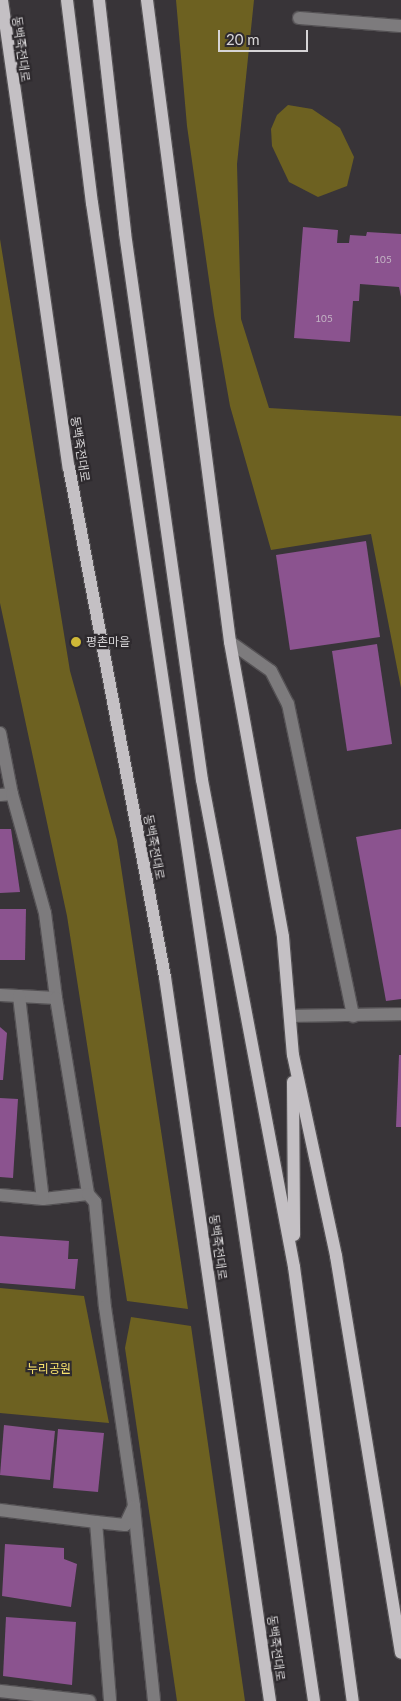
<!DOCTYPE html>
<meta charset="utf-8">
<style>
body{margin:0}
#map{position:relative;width:401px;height:1701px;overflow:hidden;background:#383438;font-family:Lato,"Noto Sans KR",sans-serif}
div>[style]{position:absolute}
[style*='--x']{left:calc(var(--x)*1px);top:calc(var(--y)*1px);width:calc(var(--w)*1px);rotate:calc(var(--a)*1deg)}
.green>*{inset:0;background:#6d6121}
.building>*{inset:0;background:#8b538f}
.roads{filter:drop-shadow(1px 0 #545154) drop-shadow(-1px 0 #545154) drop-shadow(0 1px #545154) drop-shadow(0 -1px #545154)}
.minor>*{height:12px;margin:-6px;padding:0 6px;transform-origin:6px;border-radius:6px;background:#7d7b7d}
.major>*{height:12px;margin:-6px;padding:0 6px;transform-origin:6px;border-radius:6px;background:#c4c0c4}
.dots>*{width:14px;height:14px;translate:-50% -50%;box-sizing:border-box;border:2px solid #2e2a2e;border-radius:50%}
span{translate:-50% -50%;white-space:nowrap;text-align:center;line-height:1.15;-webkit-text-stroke:4.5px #2e2a2e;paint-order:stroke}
.number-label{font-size:10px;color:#c3b4c4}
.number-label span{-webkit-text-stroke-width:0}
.street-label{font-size:12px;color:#d6d4d6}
.poi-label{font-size:12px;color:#d6d4d6}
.left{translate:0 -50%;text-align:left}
.park-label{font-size:12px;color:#fae36c}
.scale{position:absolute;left:218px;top:30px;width:90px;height:22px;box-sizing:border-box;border:2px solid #d6d4d6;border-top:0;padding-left:6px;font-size:15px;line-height:18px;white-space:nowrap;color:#d6d4d6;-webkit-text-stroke:4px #2e2a2e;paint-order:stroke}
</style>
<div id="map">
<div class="green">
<div style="clip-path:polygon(176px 0,254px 0,237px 164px,241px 319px,269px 408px,401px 416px,401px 688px,371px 534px,271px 550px,230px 406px,214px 315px,187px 126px)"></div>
<div style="clip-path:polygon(288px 105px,312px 109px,340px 128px,354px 157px,347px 186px,318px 197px,289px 182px,272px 146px,271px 129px,277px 115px)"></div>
<div style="clip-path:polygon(0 239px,70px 671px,117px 840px,188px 1309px,127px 1301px,67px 916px,0 603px)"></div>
<div style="clip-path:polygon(0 1288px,84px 1296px,109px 1423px,0 1413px)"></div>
<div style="clip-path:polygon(131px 1317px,191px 1326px,245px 1701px,177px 1701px,125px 1348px)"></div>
</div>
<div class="building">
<div style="clip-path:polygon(303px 227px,338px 230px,337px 243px,349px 243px,350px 235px,366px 236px,367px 232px,401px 234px,401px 297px,399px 287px,360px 284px,359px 301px,353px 301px,350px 342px,294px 338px)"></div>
<div style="clip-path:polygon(366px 541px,380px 637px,290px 650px,276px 555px)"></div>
<div style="clip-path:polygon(377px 644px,392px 744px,347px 751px,332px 651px)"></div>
<div style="clip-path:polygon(0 829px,11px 829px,20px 892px,0 893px)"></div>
<div style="clip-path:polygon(401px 829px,401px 999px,386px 1001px,356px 837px)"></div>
<div style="clip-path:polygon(0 909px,26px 909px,25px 960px,0 960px)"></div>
<div style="clip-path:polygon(0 1027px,7px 1033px,3px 1080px,0 1080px)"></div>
<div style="clip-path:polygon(399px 1055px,401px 1055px,401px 1127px,396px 1127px)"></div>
<div style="clip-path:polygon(0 1098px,18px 1099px,13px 1178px,0 1177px)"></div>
<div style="clip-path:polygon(0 1236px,69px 1241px,68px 1259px,78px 1259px,75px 1289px,0 1283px)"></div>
<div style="clip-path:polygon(4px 1425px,55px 1431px,50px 1480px,0 1475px)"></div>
<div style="clip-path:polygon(58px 1429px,104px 1433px,98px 1492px,53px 1488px)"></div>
<div style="clip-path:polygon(5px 1544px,64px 1548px,64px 1559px,77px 1564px,71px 1607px,2px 1596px)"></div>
<div style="clip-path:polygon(6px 1617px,76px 1622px,72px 1685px,3px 1676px)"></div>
</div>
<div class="roads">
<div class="minor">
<div style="--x:299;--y:18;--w:102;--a:4.5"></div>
<div style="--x:230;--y:642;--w:50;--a:35.3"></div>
<div style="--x:271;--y:671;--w:37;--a:63"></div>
<div style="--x:288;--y:704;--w:319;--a:78.2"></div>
<div style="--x:0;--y:733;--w:62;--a:78.9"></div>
<div style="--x:12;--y:794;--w:12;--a:175"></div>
<div style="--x:12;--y:794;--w:123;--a:74.5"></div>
<div style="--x:45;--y:913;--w:86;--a:82.6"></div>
<div style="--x:0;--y:995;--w:56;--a:3.1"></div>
<div style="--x:56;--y:998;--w:199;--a:80.7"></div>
<div style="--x:88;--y:1194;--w:45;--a:173.7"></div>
<div style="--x:43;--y:1199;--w:43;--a:-174.7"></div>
<div style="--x:19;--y:996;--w:204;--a:83.3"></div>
<div style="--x:291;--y:1016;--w:110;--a:-1"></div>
<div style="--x:88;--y:1194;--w:11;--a:49"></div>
<div style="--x:95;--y:1202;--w:105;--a:84.6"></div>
<div style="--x:105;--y:1307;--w:201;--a:81.7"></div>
<div style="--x:134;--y:1506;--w:21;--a:115"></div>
<div style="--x:125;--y:1525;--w:29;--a:-174"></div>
<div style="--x:134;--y:1507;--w:195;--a:84.1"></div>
<div style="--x:0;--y:1510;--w:97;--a:7.1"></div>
<div style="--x:96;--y:1522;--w:180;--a:85.5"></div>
<div style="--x:0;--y:1691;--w:90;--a:6.4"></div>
</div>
<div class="major">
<div style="--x:2;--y:0;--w:473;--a:81.9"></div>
<div style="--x:69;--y:468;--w:518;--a:79.32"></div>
<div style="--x:165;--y:977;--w:732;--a:81.75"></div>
<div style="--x:67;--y:0;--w:205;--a:83"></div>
<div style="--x:92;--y:203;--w:1514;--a:81.57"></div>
<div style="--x:99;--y:0;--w:234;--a:83.6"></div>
<div style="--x:125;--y:233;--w:552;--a:81.99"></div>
<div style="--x:202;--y:780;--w:496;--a:79.3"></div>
<div style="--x:294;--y:1267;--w:438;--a:82.3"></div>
<div style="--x:147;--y:0;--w:647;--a:82.63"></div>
<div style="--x:230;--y:642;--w:300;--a:79.8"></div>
<div style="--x:283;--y:937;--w:118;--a:85.2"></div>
<div style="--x:293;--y:1055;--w:206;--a:77.9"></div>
<div style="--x:336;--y:1256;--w:402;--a:80.7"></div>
<div style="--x:293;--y:1082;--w:153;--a:89.6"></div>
</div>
</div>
<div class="dots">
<div style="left:76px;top:642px;background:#cfb837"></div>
</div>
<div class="number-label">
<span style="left:383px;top:260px">105</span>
<span style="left:324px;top:319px">105</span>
</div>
<div class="street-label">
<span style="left:21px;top:49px;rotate:82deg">동백죽전대로</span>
<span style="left:80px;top:449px;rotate:81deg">동백죽전대로</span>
<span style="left:154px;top:847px;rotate:79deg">동백죽전대로</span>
<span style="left:218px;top:1247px;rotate:82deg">동백죽전대로</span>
<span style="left:276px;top:1648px;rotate:82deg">동백죽전대로</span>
</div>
<div class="poi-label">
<span class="left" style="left:86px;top:642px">평촌마을</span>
</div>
<div class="park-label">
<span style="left:49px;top:1369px">누리공원</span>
</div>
<div class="scale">20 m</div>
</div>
